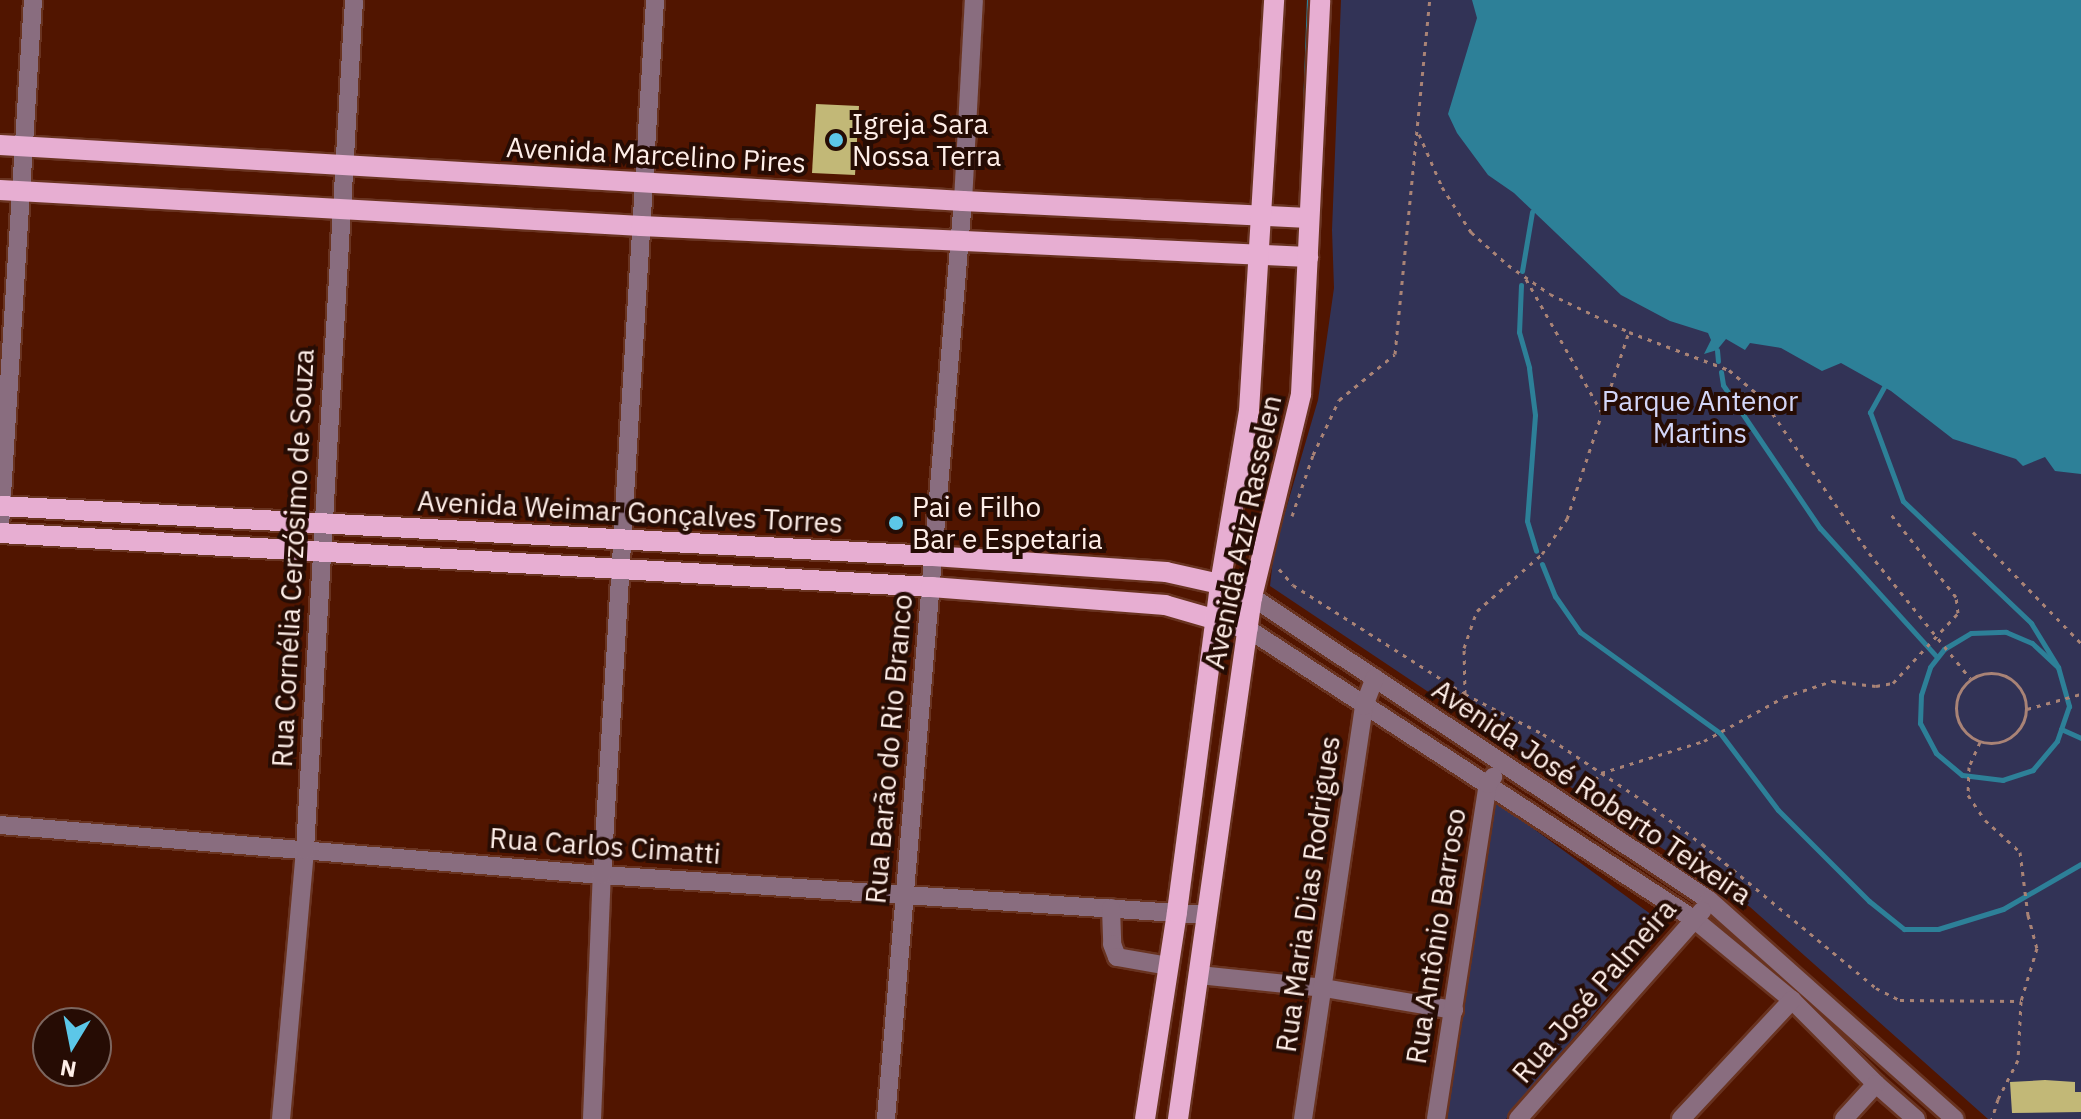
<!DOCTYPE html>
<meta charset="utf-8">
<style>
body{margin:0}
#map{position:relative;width:2081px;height:1119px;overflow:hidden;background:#511500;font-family:"IBM Plex Sans",sans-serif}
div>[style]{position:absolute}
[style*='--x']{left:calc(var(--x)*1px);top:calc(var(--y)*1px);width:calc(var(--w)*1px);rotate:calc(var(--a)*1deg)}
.green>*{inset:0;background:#323356}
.water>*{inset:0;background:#2d8098}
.stream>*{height:5px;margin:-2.5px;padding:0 2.5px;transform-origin:2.5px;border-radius:2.5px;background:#2d8098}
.building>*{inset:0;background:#c2b877}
.path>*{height:3px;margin-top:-1.5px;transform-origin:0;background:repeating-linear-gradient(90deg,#a98376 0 4px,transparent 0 10px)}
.path>.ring{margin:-1.5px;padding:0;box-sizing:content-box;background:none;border:3px solid #a98376;border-radius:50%}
.roads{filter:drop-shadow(2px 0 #693320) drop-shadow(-2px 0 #693320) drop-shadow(0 2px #693320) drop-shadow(0 -2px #693320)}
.minor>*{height:18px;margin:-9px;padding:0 9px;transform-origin:9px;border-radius:9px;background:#896d7f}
.major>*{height:20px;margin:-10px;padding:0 10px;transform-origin:10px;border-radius:10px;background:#e7aed2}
.dots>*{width:22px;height:22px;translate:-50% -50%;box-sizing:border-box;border:4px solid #260c04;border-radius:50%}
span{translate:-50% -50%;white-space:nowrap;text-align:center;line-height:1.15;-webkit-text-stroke:8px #260c04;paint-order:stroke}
.poi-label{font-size:28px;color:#feeee8}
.left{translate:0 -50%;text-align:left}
.street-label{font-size:28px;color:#feeee8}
.park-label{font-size:28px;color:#d3d6f8}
.north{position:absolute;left:32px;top:1007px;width:80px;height:80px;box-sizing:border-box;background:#260c04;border:2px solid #7c665f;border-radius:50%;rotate:190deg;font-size:22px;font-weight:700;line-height:32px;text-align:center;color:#feeee8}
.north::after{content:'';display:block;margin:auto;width:28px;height:36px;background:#5cc7e8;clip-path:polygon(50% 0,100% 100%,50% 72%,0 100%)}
</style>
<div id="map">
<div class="green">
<div style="clip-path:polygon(1341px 0,2081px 0,2081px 1119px,1988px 1119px,1750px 907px,1270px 586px,1274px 550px,1318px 400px,1334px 288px,1332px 230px)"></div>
<div style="clip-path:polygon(1494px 800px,1667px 926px,1506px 1119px,1446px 1119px)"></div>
</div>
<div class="water">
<div style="clip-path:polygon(1472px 0,2081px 0,2081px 474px,2055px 471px,2045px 457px,2023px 466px,2016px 459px,1953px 439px,1891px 391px,1841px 363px,1822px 371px,1781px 348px,1750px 343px,1745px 350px,1726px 339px,1717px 350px,1704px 354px,1711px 340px,1708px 333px,1670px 321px,1621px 295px,1514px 193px,1488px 175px,1457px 133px,1448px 114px,1477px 18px)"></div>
</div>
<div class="stream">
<div style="--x:1305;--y:107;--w:107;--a:-87.9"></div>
<div style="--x:1522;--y:271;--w:60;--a:-80.4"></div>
<div style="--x:1521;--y:285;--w:47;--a:92.4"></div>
<div style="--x:1519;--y:332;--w:37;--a:74"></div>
<div style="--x:1529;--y:368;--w:47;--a:82.7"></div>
<div style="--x:1535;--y:415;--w:106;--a:94.3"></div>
<div style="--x:1527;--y:521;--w:31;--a:73"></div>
<div style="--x:1717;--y:350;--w:11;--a:85"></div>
<div style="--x:1721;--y:372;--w:13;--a:81"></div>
<div style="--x:1723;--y:385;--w:173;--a:55.9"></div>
<div style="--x:1820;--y:528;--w:174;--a:47.8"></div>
<div style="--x:1884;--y:387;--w:29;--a:119"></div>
<div style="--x:1870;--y:412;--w:95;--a:69.7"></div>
<div style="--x:1903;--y:501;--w:177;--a:43.6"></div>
<div style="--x:2031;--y:623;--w:52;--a:58.5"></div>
<div style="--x:2058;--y:667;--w:41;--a:74.2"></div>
<div style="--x:2069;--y:706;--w:37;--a:109"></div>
<div style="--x:2057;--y:741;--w:38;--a:130"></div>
<div style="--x:2033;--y:770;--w:32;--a:162"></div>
<div style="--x:2003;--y:780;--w:41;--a:-173"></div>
<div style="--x:1962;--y:775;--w:34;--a:-140"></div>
<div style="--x:1936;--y:753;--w:34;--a:-118"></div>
<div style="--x:1920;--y:723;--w:28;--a:-88"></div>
<div style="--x:1921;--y:695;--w:29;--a:-72"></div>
<div style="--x:1930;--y:667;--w:23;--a:-52"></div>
<div style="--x:1944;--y:649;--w:31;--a:-31"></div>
<div style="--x:1971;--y:633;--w:35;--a:-2"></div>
<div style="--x:2006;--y:632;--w:28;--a:23"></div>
<div style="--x:2032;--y:643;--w:35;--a:43"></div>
<div style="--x:1250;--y:562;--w:46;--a:-76.3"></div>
<div style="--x:1542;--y:564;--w:35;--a:68"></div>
<div style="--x:1555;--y:596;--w:44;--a:55.2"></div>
<div style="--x:1580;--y:632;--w:173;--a:35.8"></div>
<div style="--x:1720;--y:733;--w:96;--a:53"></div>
<div style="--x:1778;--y:810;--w:129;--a:45"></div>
<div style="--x:1869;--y:901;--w:45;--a:38.7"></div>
<div style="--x:1904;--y:929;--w:34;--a:0"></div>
<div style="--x:1938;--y:929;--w:68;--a:-17.1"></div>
<div style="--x:2003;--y:909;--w:90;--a:-30"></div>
<div style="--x:2061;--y:729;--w:22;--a:24"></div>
</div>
<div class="building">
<div style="clip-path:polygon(816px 104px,859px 106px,855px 175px,812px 173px)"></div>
<div style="clip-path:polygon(2045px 1080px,2075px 1082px,2075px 1092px,2081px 1092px,2081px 1112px,2012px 1113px,2010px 1082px)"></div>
</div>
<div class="path">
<div style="--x:1419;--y:134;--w:58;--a:66.5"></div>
<div style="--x:1442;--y:187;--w:54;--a:57.2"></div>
<div style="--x:1471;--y:232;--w:50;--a:41.7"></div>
<div style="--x:1508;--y:265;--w:51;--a:34.6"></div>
<div style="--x:1550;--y:294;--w:88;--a:25.7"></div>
<div style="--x:1629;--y:332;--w:107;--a:20.8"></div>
<div style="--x:1729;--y:370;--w:42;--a:40.2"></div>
<div style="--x:1761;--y:397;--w:190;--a:55.3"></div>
<div style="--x:1869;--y:553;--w:161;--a:51.1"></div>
<div style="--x:1526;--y:279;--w:152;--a:60.4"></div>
<div style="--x:1292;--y:516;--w:65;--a:-71"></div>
<div style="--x:1313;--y:455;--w:61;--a:-64.7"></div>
<div style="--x:1339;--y:400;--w:72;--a:-39.4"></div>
<div style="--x:1395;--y:354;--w:356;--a:-84.4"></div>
<div style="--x:1973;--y:532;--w:155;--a:45.8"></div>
<div style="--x:1279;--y:569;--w:21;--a:49"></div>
<div style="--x:1293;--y:585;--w:204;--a:32.4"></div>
<div style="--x:1465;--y:694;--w:88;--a:27.1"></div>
<div style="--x:1543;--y:734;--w:123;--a:33.7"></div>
<div style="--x:1645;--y:802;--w:71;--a:36.4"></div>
<div style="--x:1702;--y:844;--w:226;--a:39.6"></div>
<div style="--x:1876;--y:988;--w:27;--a:27"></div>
<div style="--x:1900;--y:1000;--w:121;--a:0.5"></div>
<div class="ring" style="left:1956px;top:673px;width:67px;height:67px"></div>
<div style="--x:1465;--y:694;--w:46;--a:-91.2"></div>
<div style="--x:1464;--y:648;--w:39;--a:-71"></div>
<div style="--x:1477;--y:611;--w:86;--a:-41.2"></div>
<div style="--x:1542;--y:554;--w:43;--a:-54.5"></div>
<div style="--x:1567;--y:519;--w:197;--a:-71.7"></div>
<div style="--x:2027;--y:709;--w:56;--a:-15.5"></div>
<div style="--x:1980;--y:742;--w:27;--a:114"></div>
<div style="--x:1969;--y:767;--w:28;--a:92"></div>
<div style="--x:1968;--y:795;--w:30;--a:56"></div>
<div style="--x:1985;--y:820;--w:47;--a:42.4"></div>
<div style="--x:2020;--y:852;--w:64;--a:82.8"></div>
<div style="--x:2028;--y:915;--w:34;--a:75"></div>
<div style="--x:2037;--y:948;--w:55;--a:106.8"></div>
<div style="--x:2021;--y:1001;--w:59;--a:92.9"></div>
<div style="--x:2018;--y:1060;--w:44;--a:117.1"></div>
<div style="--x:1998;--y:1099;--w:21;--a:107"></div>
<div style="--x:1582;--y:795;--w:29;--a:-49"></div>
<div style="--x:1601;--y:773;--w:108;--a:-17.3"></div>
<div style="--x:1704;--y:741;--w:91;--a:-28.8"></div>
<div style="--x:1784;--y:697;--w:51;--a:-18.4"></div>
<div style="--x:1832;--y:681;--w:44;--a:6.5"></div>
<div style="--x:1876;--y:686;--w:17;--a:-10"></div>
<div style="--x:1893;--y:683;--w:96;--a:-47.1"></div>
<div style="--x:1958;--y:613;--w:16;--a:-97"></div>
<div style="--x:1956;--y:597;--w:107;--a:-128.2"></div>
</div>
<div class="roads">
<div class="minor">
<div style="--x:0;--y:527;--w:528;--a:-86.42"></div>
<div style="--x:1252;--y:597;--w:548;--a:33.55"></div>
<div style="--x:1709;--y:900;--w:329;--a:41.7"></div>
<div style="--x:1248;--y:629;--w:533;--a:33.06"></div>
<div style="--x:1695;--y:920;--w:126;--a:39.5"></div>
<div style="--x:1792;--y:1000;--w:119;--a:45"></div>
<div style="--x:1876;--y:1084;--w:53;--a:41.2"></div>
<div style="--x:0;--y:825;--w:604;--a:4.75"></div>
<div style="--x:602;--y:875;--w:606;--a:3.78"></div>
<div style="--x:1111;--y:908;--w:36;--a:88"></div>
<div style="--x:1112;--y:944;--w:14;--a:69"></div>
<div style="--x:1117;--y:957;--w:53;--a:9.8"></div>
<div style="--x:1199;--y:975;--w:126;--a:5.9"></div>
<div style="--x:1324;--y:988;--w:132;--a:9.6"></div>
<div style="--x:281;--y:1119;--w:270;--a:-84.9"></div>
<div style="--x:305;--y:850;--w:851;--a:-86.7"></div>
<div style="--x:592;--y:1119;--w:244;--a:-87.7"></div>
<div style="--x:602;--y:875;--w:877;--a:-86.53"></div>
<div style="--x:886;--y:1119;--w:921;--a:-85.21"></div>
<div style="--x:963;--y:201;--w:201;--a:-86.9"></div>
<div style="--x:1303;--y:1119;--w:417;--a:-81.6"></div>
<div style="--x:1364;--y:706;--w:30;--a:-69"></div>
<div style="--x:1436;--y:1119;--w:339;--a:-81.2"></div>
<div style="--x:1488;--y:784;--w:9;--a:-54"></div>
<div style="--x:1518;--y:1119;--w:278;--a:-48.5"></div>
<div style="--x:1681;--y:1119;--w:163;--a:-47"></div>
<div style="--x:1844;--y:1119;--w:47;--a:-47.6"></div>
</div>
<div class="major">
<div style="--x:0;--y:145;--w:965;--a:3.33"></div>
<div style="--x:963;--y:201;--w:346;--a:2.8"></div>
<div style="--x:0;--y:190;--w:642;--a:3.21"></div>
<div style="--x:641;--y:226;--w:668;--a:2.66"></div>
<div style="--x:0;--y:506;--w:934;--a:3.07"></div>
<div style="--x:933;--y:556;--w:234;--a:3.9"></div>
<div style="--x:1166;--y:572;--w:55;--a:12.5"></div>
<div style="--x:1220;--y:584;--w:35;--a:22"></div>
<div style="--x:0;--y:533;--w:933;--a:3.32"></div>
<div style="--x:931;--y:587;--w:235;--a:4.4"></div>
<div style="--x:1165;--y:605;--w:86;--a:16.1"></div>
<div style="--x:1145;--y:1119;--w:209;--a:-81.2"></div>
<div style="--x:1177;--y:912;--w:331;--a:-82.5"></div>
<div style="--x:1220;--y:584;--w:175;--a:-80.5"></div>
<div style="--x:1249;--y:411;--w:412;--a:-86.5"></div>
<div style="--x:1178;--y:1119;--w:527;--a:-81.93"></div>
<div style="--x:1252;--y:597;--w:209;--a:-76.4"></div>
<div style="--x:1301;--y:394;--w:394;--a:-87.2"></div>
</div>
</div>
<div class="dots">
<div style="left:836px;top:140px;background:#5cc7e8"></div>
<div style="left:896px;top:523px;background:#5cc7e8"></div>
</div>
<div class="poi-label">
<span class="left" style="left:852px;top:140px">Igreja Sara<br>Nossa Terra</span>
<span class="left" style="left:912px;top:523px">Pai e Filho<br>Bar e Espetaria</span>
</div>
<div class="street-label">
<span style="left:656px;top:155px;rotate:3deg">Avenida Marcelino Pires</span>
<span style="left:630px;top:512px;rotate:3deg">Avenida Weimar Gonçalves Torres</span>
<span style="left:1243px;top:532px;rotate:-78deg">Avenida Aziz Rasselen</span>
<span style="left:293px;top:558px;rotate:-87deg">Rua Cornélia Cerzósimo de Souza</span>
<span style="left:889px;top:749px;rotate:-85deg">Rua Barão do Rio Branco</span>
<span style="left:1592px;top:792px;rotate:34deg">Avenida José Roberto Teixeira</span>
<span style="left:605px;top:846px;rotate:4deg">Rua Carlos Cimatti</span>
<span style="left:1308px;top:894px;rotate:-82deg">Rua Maria Dias Rodrigues</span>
<span style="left:1436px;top:936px;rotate:-81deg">Rua Antônio Barroso</span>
<span style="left:1594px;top:991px;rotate:-49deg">Rua José Palmeira</span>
</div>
<div class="park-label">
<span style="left:1700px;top:417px">Parque Antenor<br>Martins</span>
</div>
<div class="north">N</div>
</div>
